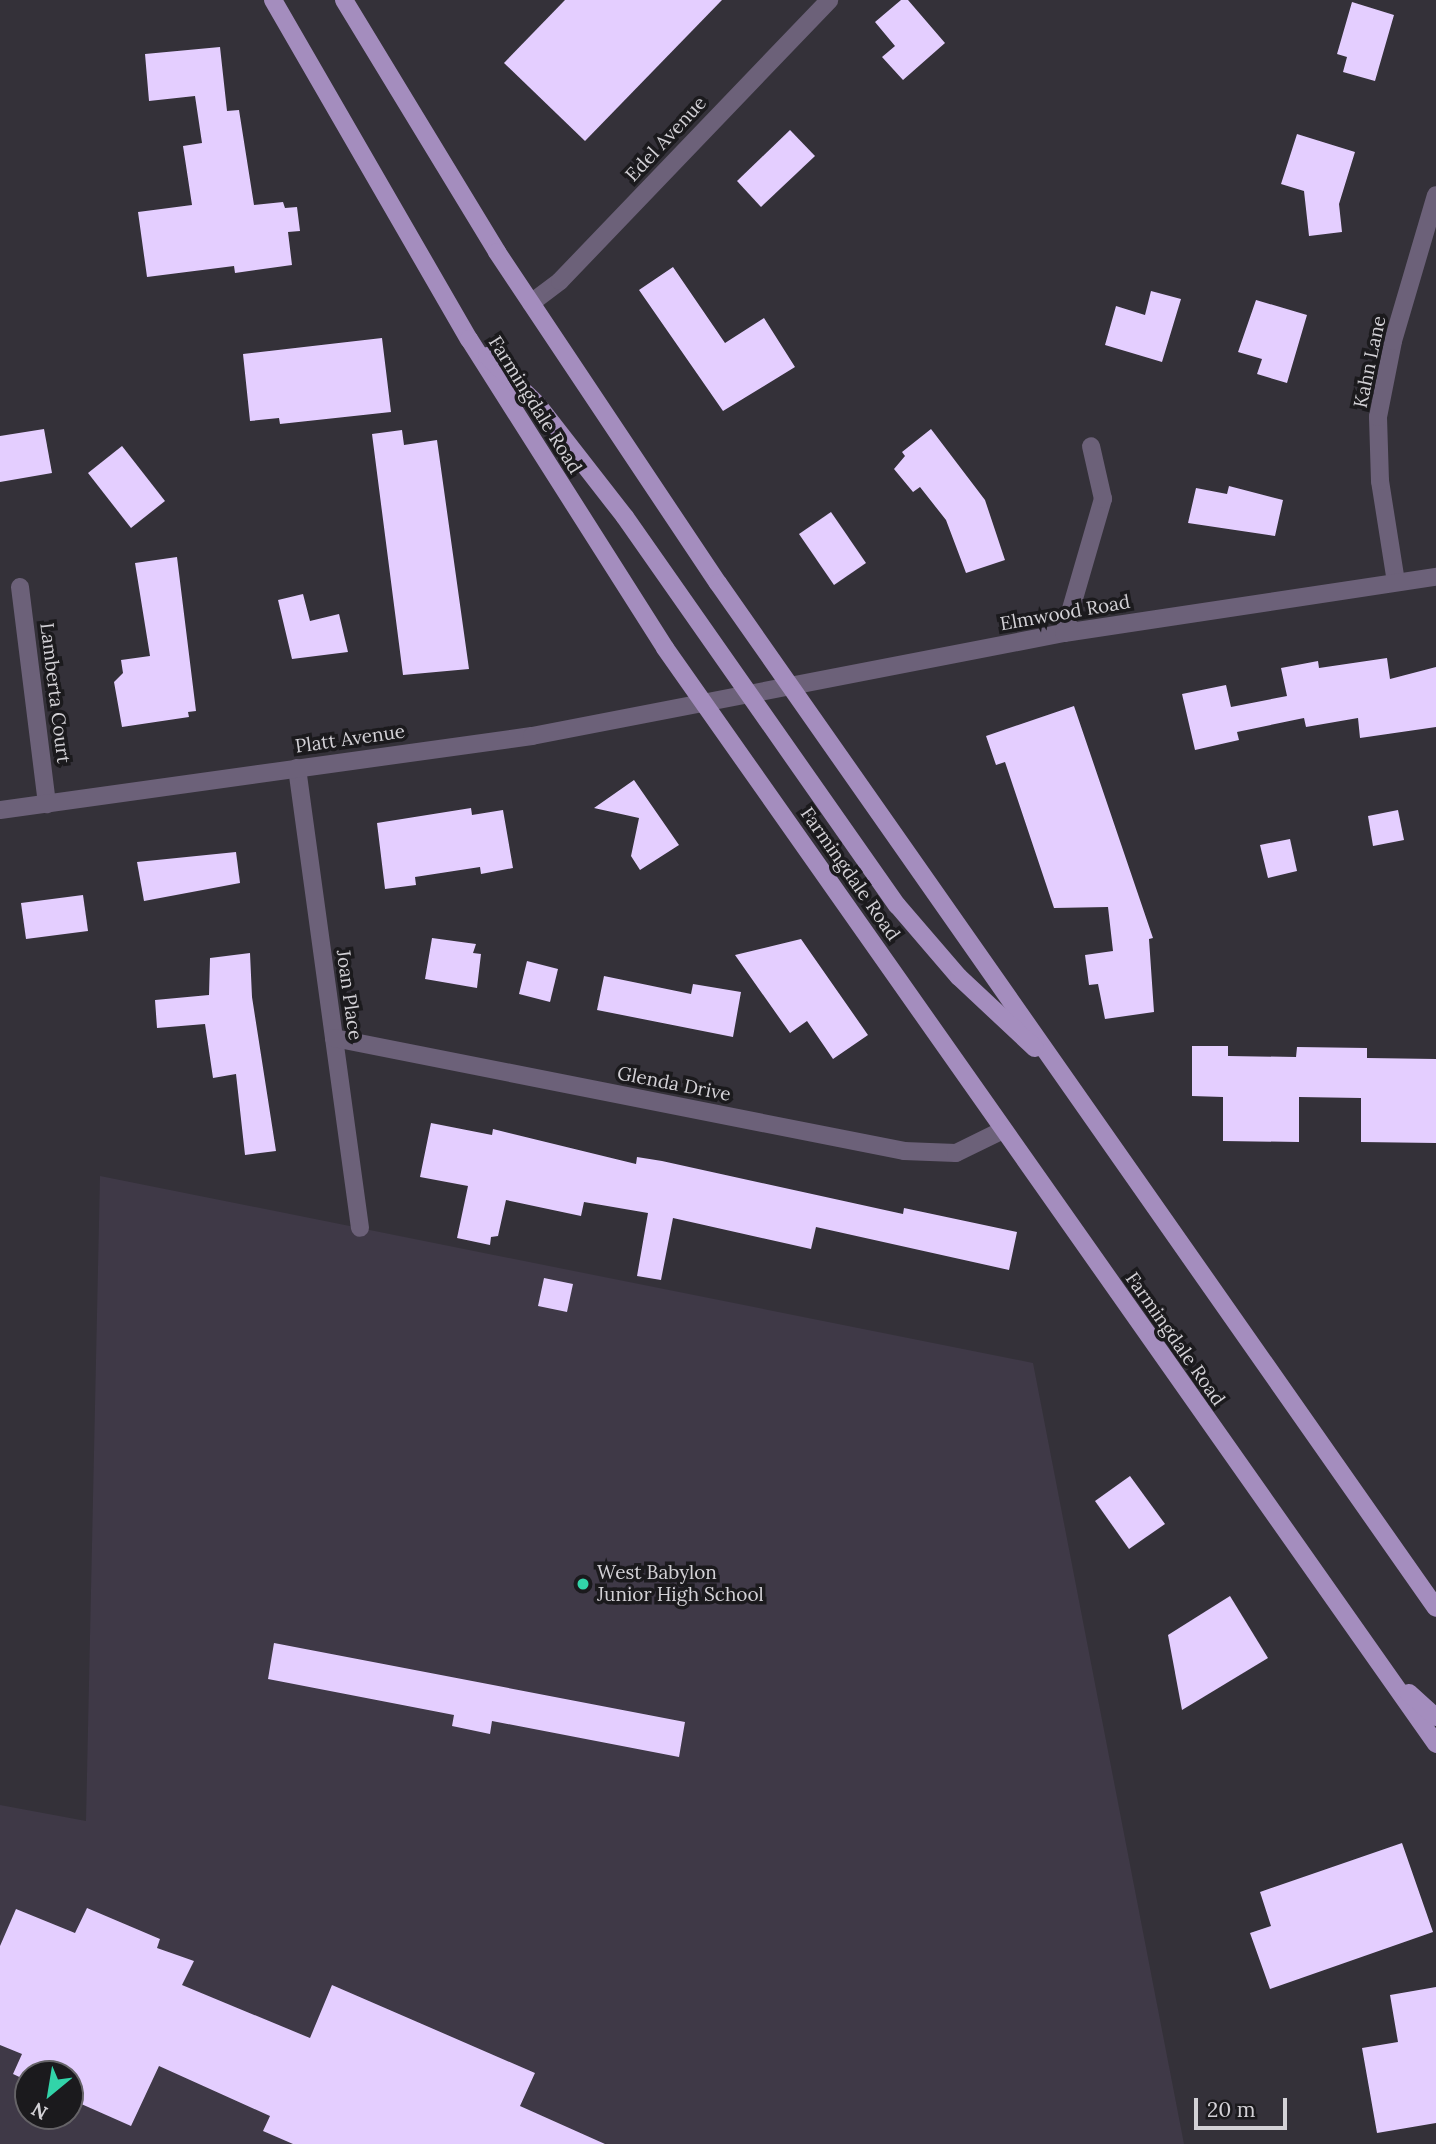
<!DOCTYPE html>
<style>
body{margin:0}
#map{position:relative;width:1436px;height:2144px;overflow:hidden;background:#343139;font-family:Lora,serif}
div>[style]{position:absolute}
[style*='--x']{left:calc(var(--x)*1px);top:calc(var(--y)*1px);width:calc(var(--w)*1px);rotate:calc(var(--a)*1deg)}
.built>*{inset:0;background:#3f3947}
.building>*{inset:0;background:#e4ceff}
.minor>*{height:18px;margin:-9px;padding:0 9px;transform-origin:9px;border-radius:9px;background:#6c6179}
.major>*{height:18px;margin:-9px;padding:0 9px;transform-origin:9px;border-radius:9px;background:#a48dbe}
.dots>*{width:19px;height:19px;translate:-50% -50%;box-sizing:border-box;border:4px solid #1b1a1d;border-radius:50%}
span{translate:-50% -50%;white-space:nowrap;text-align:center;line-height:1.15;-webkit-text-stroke:7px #1b1a1d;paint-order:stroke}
.street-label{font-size:19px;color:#d3d1d6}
.poi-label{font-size:19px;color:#d3d1d6}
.left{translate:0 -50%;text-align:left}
.north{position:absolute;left:14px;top:2060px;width:70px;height:70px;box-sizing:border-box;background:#1b1a1d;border:2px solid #656367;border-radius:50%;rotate:210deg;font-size:19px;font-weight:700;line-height:28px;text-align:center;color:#d3d1d6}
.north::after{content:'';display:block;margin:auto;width:24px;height:32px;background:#32d4a9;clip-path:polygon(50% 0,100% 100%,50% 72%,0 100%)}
.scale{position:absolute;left:1194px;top:2098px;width:93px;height:32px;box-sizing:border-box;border:4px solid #d3d1d6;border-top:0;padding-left:9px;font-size:21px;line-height:24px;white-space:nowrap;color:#d3d1d6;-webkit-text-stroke:5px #1b1a1d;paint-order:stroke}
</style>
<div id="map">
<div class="built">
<div style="clip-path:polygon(evenodd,100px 1176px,1033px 1363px,1184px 2144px,0 2144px,0 1805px,86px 1821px,100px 1176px,28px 2074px,70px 2074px,70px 2116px,28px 2116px,28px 2074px)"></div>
</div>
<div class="building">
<div style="clip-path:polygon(565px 0,722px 0,585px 141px,504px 63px)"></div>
<div style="clip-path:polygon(901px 0,908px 0,945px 43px,903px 80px,882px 57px,895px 46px,875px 22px)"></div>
<div style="clip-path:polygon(1352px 2px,1394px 15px,1375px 81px,1343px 72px,1347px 57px,1337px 54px)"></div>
<div style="clip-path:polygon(220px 47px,227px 111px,239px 110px,254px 205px,283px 202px,285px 208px,297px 207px,300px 231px,288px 232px,292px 265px,235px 273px,234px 266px,147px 277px,138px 212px,192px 205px,183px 146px,202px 143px,195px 96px,149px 101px,145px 54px)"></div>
<div style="clip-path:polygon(790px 130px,815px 156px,761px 207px,737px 181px)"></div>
<div style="clip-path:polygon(1297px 134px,1355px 152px,1339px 204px,1342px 232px,1309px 236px,1304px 191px,1281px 184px)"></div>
<div style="clip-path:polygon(673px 267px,725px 343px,764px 318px,795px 367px,723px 411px,639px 290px)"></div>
<div style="clip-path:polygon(1151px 291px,1181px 299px,1162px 362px,1105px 345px,1116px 306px,1145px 315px)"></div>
<div style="clip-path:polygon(1256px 300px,1307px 315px,1287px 383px,1257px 374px,1262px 359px,1238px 352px)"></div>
<div style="clip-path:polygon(382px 338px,391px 412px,280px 424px,279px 418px,250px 421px,243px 354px)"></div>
<div style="clip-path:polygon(44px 429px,52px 473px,0 482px,0 436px)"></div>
<div style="clip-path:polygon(931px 429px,985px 500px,1005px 560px,966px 573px,946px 520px,920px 487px,913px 492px,894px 469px,905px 456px,902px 452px)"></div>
<div style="clip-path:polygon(402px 430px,404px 445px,437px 440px,469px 669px,403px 675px,372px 434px)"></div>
<div style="clip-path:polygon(122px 446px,165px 501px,131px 528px,88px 473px)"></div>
<div style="clip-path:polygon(1229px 486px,1283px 500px,1275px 536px,1188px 523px,1196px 488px,1227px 494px)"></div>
<div style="clip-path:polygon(831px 512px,866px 563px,834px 585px,799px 534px)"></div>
<div style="clip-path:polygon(177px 557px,196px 711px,188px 712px,189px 717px,122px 727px,114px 682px,123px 673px,121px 660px,150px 656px,135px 563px)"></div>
<div style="clip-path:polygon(303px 594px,310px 621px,339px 614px,348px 652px,292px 659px,278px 600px)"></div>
<div style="clip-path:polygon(1387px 658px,1390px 679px,1436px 667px,1436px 727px,1360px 738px,1358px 718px,1306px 727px,1304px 718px,1237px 732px,1239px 740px,1195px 750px,1182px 694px,1226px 685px,1231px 707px,1287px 696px,1281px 668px,1318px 661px,1319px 668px)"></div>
<div style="clip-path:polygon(1074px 706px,1153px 938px,1149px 939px,1154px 1012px,1105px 1019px,1098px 984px,1089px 985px,1085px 955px,1113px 951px,1108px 907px,1054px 908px,1005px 762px,996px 765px,986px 736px)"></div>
<div style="clip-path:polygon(634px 780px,679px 845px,640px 870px,631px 856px,639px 818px,594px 808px)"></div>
<div style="clip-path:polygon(471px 808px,472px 815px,503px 810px,513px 868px,481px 874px,480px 867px,415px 877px,416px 885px,385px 889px,377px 823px)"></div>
<div style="clip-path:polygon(1398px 810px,1404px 840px,1373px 846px,1368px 816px)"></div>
<div style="clip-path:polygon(1290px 839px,1297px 871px,1268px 878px,1260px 845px)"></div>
<div style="clip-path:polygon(236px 852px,240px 883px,144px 901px,137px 862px)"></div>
<div style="clip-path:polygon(83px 895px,88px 931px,26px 939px,21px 903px)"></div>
<div style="clip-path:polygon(432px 938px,476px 944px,473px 953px,481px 954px,477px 988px,425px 979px)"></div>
<div style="clip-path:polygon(801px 939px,868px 1035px,833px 1059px,807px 1021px,790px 1033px,735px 955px)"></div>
<div style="clip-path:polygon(250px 953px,252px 997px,276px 1151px,245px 1155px,236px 1074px,213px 1078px,205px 1024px,157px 1028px,155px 1000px,209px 995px,210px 958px)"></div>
<div style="clip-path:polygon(527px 961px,558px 969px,550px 1002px,519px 994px)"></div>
<div style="clip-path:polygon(604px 976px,691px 994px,693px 984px,741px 992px,733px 1037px,597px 1010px)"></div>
<div style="clip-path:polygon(1192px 1046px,1228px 1046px,1228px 1056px,1296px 1057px,1297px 1047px,1367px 1048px,1367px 1058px,1436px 1059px,1436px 1143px,1361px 1142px,1361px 1098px,1299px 1097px,1299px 1142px,1223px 1141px,1223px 1097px,1192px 1096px)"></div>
<div style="clip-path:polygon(431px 1123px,492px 1135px,493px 1129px,636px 1164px,637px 1157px,662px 1161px,903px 1214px,904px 1208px,1017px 1232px,1009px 1270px,816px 1227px,811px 1249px,673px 1218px,661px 1280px,637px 1276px,648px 1213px,584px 1202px,581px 1216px,506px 1200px,498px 1236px,491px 1237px,490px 1245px,457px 1238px,468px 1186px,420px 1177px)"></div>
<div style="clip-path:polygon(544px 1278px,573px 1284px,567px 1312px,538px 1306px)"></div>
<div style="clip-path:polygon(1130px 1476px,1165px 1524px,1129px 1549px,1095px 1501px)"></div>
<div style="clip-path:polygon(1230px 1596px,1268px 1658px,1182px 1710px,1168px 1635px)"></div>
<div style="clip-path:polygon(274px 1643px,685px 1722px,679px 1757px,492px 1721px,490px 1734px,452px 1726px,454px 1715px,268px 1679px)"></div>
<div style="clip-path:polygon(1402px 1843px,1433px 1932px,1270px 1989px,1250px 1933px,1271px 1926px,1260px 1892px)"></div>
<div style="clip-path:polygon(87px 1908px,160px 1939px,157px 1948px,194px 1961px,182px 1985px,310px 2038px,332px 1985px,535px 2073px,520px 2106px,605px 2144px,293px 2144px,263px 2131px,270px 2116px,159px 2066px,131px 2126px,70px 2099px,70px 2074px,28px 2074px,28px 2081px,13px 2074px,22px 2054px,0 2045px,0 1946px,16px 1909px,75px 1933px)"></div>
<div style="clip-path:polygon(1436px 1987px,1436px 2123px,1377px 2133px,1362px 2048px,1398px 2042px,1390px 1995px)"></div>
</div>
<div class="minor">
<div style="--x:531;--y:303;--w:36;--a:-37"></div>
<div style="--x:560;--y:281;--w:389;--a:-46.2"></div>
<div style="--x:1396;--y:582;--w:102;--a:-99"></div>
<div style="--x:1380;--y:481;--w:64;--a:-91.8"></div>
<div style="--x:1378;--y:417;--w:77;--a:-78.8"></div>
<div style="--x:1393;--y:341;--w:152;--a:-73.6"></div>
<div style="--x:20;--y:587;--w:219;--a:82.9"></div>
<div style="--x:1064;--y:633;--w:140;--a:-73.8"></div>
<div style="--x:1103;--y:499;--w:54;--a:-102.8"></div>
<div style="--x:297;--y:768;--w:464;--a:82.2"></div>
<div style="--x:0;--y:810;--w:537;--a:-7.92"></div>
<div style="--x:532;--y:736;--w:542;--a:-10.96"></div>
<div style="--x:1064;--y:633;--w:376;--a:-8.6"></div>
<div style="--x:334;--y:1038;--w:581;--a:11.21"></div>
<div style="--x:904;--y:1151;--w:52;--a:2.2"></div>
<div style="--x:956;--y:1153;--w:52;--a:-26.1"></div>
</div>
<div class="major">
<div style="--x:273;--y:0;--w:392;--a:60"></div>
<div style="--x:469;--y:339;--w:366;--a:57.6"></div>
<div style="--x:665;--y:648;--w:1340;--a:54.87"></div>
<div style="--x:344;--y:0;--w:295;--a:58.7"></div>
<div style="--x:497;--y:252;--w:398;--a:56.3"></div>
<div style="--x:718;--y:583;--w:1251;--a:54.99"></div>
<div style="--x:487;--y:356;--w:69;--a:43.8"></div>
<div style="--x:537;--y:404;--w:143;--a:52.1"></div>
<div style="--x:625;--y:517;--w:474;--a:55"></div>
<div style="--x:897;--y:905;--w:95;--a:49.3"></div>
<div style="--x:959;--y:977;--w:104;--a:43.1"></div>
<div style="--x:1409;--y:1693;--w:36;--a:42"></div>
</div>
<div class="dots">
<div style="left:583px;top:1584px;background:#32d4a9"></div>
</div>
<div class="street-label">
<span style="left:666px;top:139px;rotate:-47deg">Edel Avenue</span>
<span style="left:1370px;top:362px;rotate:-78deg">Kahn Lane</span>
<span style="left:535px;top:405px;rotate:58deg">Farmingdale Road</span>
<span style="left:1065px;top:613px;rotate:-10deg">Elmwood Road</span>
<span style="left:55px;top:693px;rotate:83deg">Lamberta Court</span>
<span style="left:350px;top:739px;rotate:-8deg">Platt Avenue</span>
<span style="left:850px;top:874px;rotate:55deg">Farmingdale Road</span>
<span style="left:349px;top:995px;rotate:82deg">Joan Place</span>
<span style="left:674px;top:1084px;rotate:11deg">Glenda Drive</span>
<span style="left:1175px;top:1339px;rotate:55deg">Farmingdale Road</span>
</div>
<div class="poi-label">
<span class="left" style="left:597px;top:1584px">West Babylon<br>Junior High School</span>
</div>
<div class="north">N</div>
<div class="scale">20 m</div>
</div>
